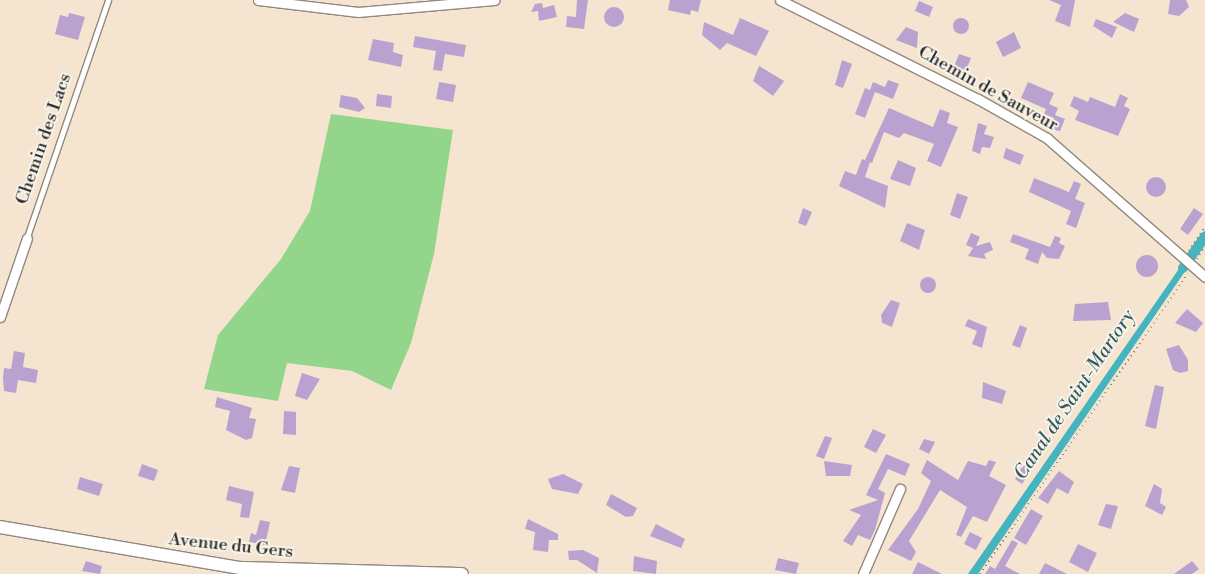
<!DOCTYPE html>
<style>
body{margin:0}
#map{position:relative;width:1205px;height:574px;overflow:hidden;background:#f5e5d0;font-family:"Libre Bodoni",serif}
div>[style]{position:absolute}
[style*='--x']{left:calc(var(--x)*1px);top:calc(var(--y)*1px);width:calc(var(--w)*1px);rotate:calc(var(--a)*1deg)}
.green>*{inset:0;background:#94d58c}
.water>*{inset:0;background:#45b4bf}
.canal>*{height:10px;margin:-5px;padding:0 5px;transform-origin:5px;border-radius:5px;background:#45b4bf}
.building>*{inset:0;background:#b9a2cf}
.round{border-radius:50%}
.path>*{height:2px;margin-top:-1px;transform-origin:0;background:repeating-linear-gradient(90deg,#90887e 0 1px,transparent 0 5px)}
.roads{filter:drop-shadow(1px 0 #90887e) drop-shadow(-1px 0 #90887e) drop-shadow(0 1px #90887e) drop-shadow(0 -1px #90887e)}
.lane>*{height:4.5px;margin:-2.25px;padding:0 2.25px;transform-origin:2.25px;border-radius:2.25px;background:#fff}
.street>*{height:9px;margin:-4.5px;padding:0 4.5px;transform-origin:4.5px;border-radius:4.5px;background:#fff}
.secondary>*{height:12px;margin:-6px;padding:0 6px;transform-origin:6px;border-radius:6px;background:#fff}
span{translate:-50% -50%;white-space:nowrap;text-align:center;line-height:1.15;-webkit-text-stroke:4px #f7f3e8;paint-order:stroke}
.street-label{font-size:18px;color:#2b2b2b}
.water-label{font-size:19px;color:#345b5f;font-style:italic}
</style>
<div id="map">
<div class="green">
<div style="clip-path:polygon(331px 114px,453px 130px,434px 254px,411px 343px,391px 390px,352px 371px,287px 363px,278px 401px,204px 389px,218px 335px,281px 259px,310px 211px)"></div>
</div>
<div class="water">
<div style="clip-path:polygon(1183px 263px,1188px 267px,978px 574px,968px 574px)"></div>
</div>
<div class="canal">
<div style="--x:1183;--y:268;--w:39;--a:-55"></div>
</div>
<div class="building">
<div style="clip-path:polygon(577px 0,588px 0,584px 29px,566px 27px,567px 16px,576px 17px)"></div>
<div style="clip-path:polygon(670px 0,701px 0,698px 12px,691px 10px,690px 15px,668px 10px)"></div>
<div style="clip-path:polygon(1049px 0,1075px 0,1070px 27px,1055px 21px,1061px 5px)"></div>
<div style="clip-path:polygon(1170px 0,1186px 0,1189px 7px,1179px 16px,1168px 14px)"></div>
<div style="clip-path:polygon(919px 1px,933px 7px,929px 17px,915px 11px)"></div>
<div style="clip-path:polygon(542px 3px,543px 8px,554px 5px,557px 17px,539px 21px,538px 11px,531px 12px,535px 4px)"></div>
<div class="round" style="left:604px;top:7px;width:20px;height:20px"></div>
<div style="clip-path:polygon(69px 13px,85px 17px,78px 40px,55px 34px,60px 15px,68px 17px)"></div>
<div style="clip-path:polygon(1125px 13px,1139px 19px,1134px 32px,1113px 22px)"></div>
<div class="round" style="left:953px;top:18px;width:16px;height:16px"></div>
<div style="clip-path:polygon(740px 18px,769px 31px,756px 56px,727px 43px,720px 50px,702px 35px,704px 22px,733px 35px)"></div>
<div style="clip-path:polygon(1096px 19px,1117px 27px,1112px 38px,1093px 26px)"></div>
<div style="clip-path:polygon(906px 27px,918px 32px,917px 48px,896px 40px)"></div>
<div style="clip-path:polygon(1014px 32px,1021px 48px,1003px 57px,996px 42px)"></div>
<div style="clip-path:polygon(415px 36px,466px 45px,464px 57px,445px 54px,442px 71px,433px 70px,436px 51px,413px 47px)"></div>
<div style="clip-path:polygon(373px 39px,394px 43px,393px 52px,403px 55px,401px 67px,368px 60px)"></div>
<div style="clip-path:polygon(959px 54px,971px 58px,965px 73px,953px 69px)"></div>
<div style="clip-path:polygon(842px 60px,852px 64px,843px 88px,835px 85px)"></div>
<div style="clip-path:polygon(759px 66px,784px 81px,773px 96px,753px 81px)"></div>
<div style="clip-path:polygon(888px 80px,899px 84px,893px 99px,875px 92px,865px 118px,855px 114px,865px 88px,870px 90px,873px 82px,885px 87px)"></div>
<div style="clip-path:polygon(439px 82px,456px 85px,453px 102px,436px 99px)"></div>
<div style="clip-path:polygon(1028px 82px,1054px 93px,1049px 104px,1058px 108px,1055px 115px,1065px 119px,1060px 131px,1049px 129px,1054px 118px,1044px 114px,1046px 109px,1021px 98px)"></div>
<div style="clip-path:polygon(377px 94px,392px 96px,391px 108px,376px 106px)"></div>
<div style="clip-path:polygon(1120px 94px,1128px 98px,1124px 106px,1130px 109px,1118px 136px,1075px 120px,1079px 111px,1070px 106px,1074px 96px,1088px 102px,1090px 97px,1115px 107px)"></div>
<div style="clip-path:polygon(341px 95px,357px 98px,365px 108px,359px 112px,339px 107px)"></div>
<div style="clip-path:polygon(889px 108px,933px 127px,940px 109px,950px 113px,947px 123px,958px 127px,941px 167px,927px 161px,934px 144px,904px 133px,899px 138px,884px 132px,872px 163px,865px 160px)"></div>
<div style="clip-path:polygon(978px 123px,987px 126px,984px 134px,994px 137px,990px 148px,982px 147px,980px 154px,972px 151px)"></div>
<div style="clip-path:polygon(1006px 148px,1024px 155px,1020px 165px,1003px 158px)"></div>
<div style="clip-path:polygon(862px 159px,870px 162px,865px 177px,888px 186px,885px 208px,839px 186px,845px 171px,856px 175px)"></div>
<div style="clip-path:polygon(898px 160px,916px 168px,910px 186px,890px 179px)"></div>
<div class="round" style="left:1146px;top:177px;width:20px;height:20px"></div>
<div style="clip-path:polygon(1034px 178px,1069px 192px,1074px 181px,1081px 184px,1075px 199px,1085px 203px,1076px 228px,1066px 224px,1071px 211px,1029px 192px)"></div>
<div style="clip-path:polygon(957px 193px,968px 197px,960px 219px,950px 215px)"></div>
<div style="clip-path:polygon(803px 208px,812px 212px,806px 226px,798px 223px)"></div>
<div style="clip-path:polygon(1194px 208px,1203px 214px,1188px 235px,1180px 229px)"></div>
<div style="clip-path:polygon(907px 223px,925px 230px,919px 250px,900px 241px)"></div>
<div style="clip-path:polygon(971px 233px,980px 237px,976px 246px,990px 242px,993px 250px,984px 254px,986px 259px,968px 256px,973px 248px,966px 245px)"></div>
<div style="clip-path:polygon(1013px 234px,1050px 247px,1055px 236px,1061px 238px,1059px 243px,1065px 246px,1059px 259px,1047px 258px,1042px 252px,1038px 264px,1025px 259px,1029px 249px,1010px 242px)"></div>
<div class="round" style="left:1136px;top:255px;width:22px;height:22px"></div>
<div class="round" style="left:920px;top:277px;width:16px;height:16px"></div>
<div style="clip-path:polygon(891px 300px,900px 303px,892px 327px,882px 323px,881px 315px)"></div>
<div style="clip-path:polygon(1108px 302px,1111px 320px,1073px 321px,1075px 304px)"></div>
<div style="clip-path:polygon(1187px 309px,1203px 323px,1196px 332px,1175px 323px)"></div>
<div style="clip-path:polygon(968px 319px,987px 327px,982px 348px,972px 344px,977px 331px,965px 326px)"></div>
<div style="clip-path:polygon(1020px 325px,1027px 328px,1020px 348px,1012px 345px)"></div>
<div style="clip-path:polygon(1179px 345px,1188px 360px,1188px 371px,1180px 373px,1173px 370px,1166px 349px)"></div>
<div style="clip-path:polygon(14px 351px,25px 353px,23px 367px,38px 370px,36px 383px,18px 380px,16px 393px,4px 391px,3px 378px,4px 368px,11px 369px)"></div>
<div style="clip-path:polygon(302px 373px,320px 379px,307px 400px,295px 396px)"></div>
<div style="clip-path:polygon(983px 382px,1006px 391px,1002px 404px,982px 398px)"></div>
<div style="clip-path:polygon(1155px 385px,1164px 387px,1156px 429px,1145px 426px)"></div>
<div style="clip-path:polygon(217px 397px,252px 408px,249px 418px,256px 419px,252px 438px,246px 440px,226px 430px,230px 411px,215px 407px)"></div>
<div style="clip-path:polygon(284px 411px,296px 412px,296px 435px,283px 434px)"></div>
<div style="clip-path:polygon(873px 429px,886px 435px,876px 453px,864px 447px)"></div>
<div style="clip-path:polygon(825px 436px,832px 438px,824px 459px,816px 456px)"></div>
<div style="clip-path:polygon(924px 439px,935px 442px,929px 454px,919px 449px)"></div>
<div style="clip-path:polygon(886px 454px,910px 464px,905px 476px,888px 469px,878px 489px,885px 493px,875px 530px,870px 540px,858px 535px,852px 546px,843px 541px,861px 515px,849px 510px,878px 500px,866px 495px)"></div>
<div style="clip-path:polygon(927px 460px,958px 480px,968px 461px,986px 466px,989px 460px,996px 462px,989px 476px,1006px 485px,987px 522px,973px 516px,961px 537px,956px 535px,967px 507px,940px 490px,909px 541px,916px 552px,911px 561px,888px 550px,918px 509px,931px 481px,921px 473px)"></div>
<div style="clip-path:polygon(824px 461px,852px 465px,850px 476px,826px 476px)"></div>
<div style="clip-path:polygon(142px 464px,158px 470px,154px 481px,138px 476px)"></div>
<div style="clip-path:polygon(1023px 465px,1031px 470px,1022px 484px,1015px 479px)"></div>
<div style="clip-path:polygon(289px 466px,300px 468px,295px 493px,281px 490px)"></div>
<div style="clip-path:polygon(1059px 471px,1074px 482px,1068px 494px,1057px 488px,1048px 504px,1038px 498px)"></div>
<div style="clip-path:polygon(563px 474px,583px 484px,578px 494px,552px 489px,548px 479px)"></div>
<div style="clip-path:polygon(80px 477px,103px 484px,99px 496px,77px 489px)"></div>
<div style="clip-path:polygon(1154px 484px,1162px 489px,1160px 503px,1166px 507px,1162px 515px,1145px 506px)"></div>
<div style="clip-path:polygon(229px 486px,254px 492px,249px 518px,240px 517px,242px 504px,226px 500px)"></div>
<div style="clip-path:polygon(611px 494px,637px 508px,633px 516px,626px 517px,606px 505px)"></div>
<div style="clip-path:polygon(1106px 504px,1118px 506px,1111px 529px,1098px 525px)"></div>
<div style="clip-path:polygon(1031px 509px,1043px 516px,1026px 545px,1014px 538px)"></div>
<div style="clip-path:polygon(528px 519px,558px 534px,558px 540px,549px 540px,548px 552px,533px 550px,535px 532px,525px 529px)"></div>
<div style="clip-path:polygon(260px 520px,270px 522px,265px 545px,249px 542px,251px 533px,256px 535px)"></div>
<div style="clip-path:polygon(656px 524px,685px 539px,681px 548px,650px 536px)"></div>
<div style="clip-path:polygon(970px 532px,982px 538px,976px 550px,964px 544px)"></div>
<div style="clip-path:polygon(1012px 540px,1018px 543px,1005px 566px,1020px 574px,985px 574px,990px 566px,995px 569px)"></div>
<div style="clip-path:polygon(1078px 544px,1097px 553px,1088px 572px,1069px 562px)"></div>
<div style="clip-path:polygon(583px 550px,599px 558px,597px 573px,577px 560px,569px 560px,568px 551px)"></div>
<div style="clip-path:polygon(634px 556px,657px 561px,656px 574px,633px 571px)"></div>
<div style="clip-path:polygon(778px 558px,799px 563px,796px 574px,775px 570px)"></div>
<div style="clip-path:polygon(86px 561px,102px 566px,100px 574px,82px 571px)"></div>
<div style="clip-path:polygon(1192px 561px,1199px 569px,1192px 574px,1174px 574px)"></div>
<div style="clip-path:polygon(918px 562px,942px 574px,912px 574px)"></div>
<div style="clip-path:polygon(1045px 563px,1067px 574px,1039px 574px)"></div>
</div>
<div class="path">
<div style="--x:1189;--y:251;--w:30;--a:-57"></div>
<div style="--x:1197;--y:259;--w:15;--a:-58"></div>
<div style="--x:980;--y:574;--w:365;--a:-55.3"></div>
</div>
<div class="roads">
<div class="lane">
<div style="--x:27;--y:237;--w:250;--a:-71.1"></div>
</div>
<div class="street">
<div style="--x:258;--y:0;--w:101;--a:6.8"></div>
<div style="--x:358;--y:12;--w:137;--a:-5"></div>
<div style="--x:780;--y:0;--w:221;--a:26.6"></div>
<div style="--x:978;--y:99;--w:79;--a:29.5"></div>
<div style="--x:1047;--y:138;--w:210;--a:41.3"></div>
<div style="--x:0;--y:317;--w:83;--a:-71.1"></div>
<div style="--x:863;--y:574;--w:93;--a:-66.5"></div>
</div>
<div class="secondary">
<div style="--x:0;--y:527;--w:244;--a:9.7"></div>
<div style="--x:241;--y:568;--w:221;--a:1.6"></div>
</div>
</div>
<div class="street-label">
<span style="left:988px;top:89px;rotate:29deg">Chemin de Sauveur</span>
<span style="left:44px;top:139px;rotate:-71deg">Chemin des Lacs</span>
<span style="left:231px;top:546px;rotate:6deg">Avenue du Gers</span>
</div>
<div class="water-label">
<span style="left:1075px;top:395px;rotate:-56deg">Canal de Saint-Martory</span>
</div>
</div>
